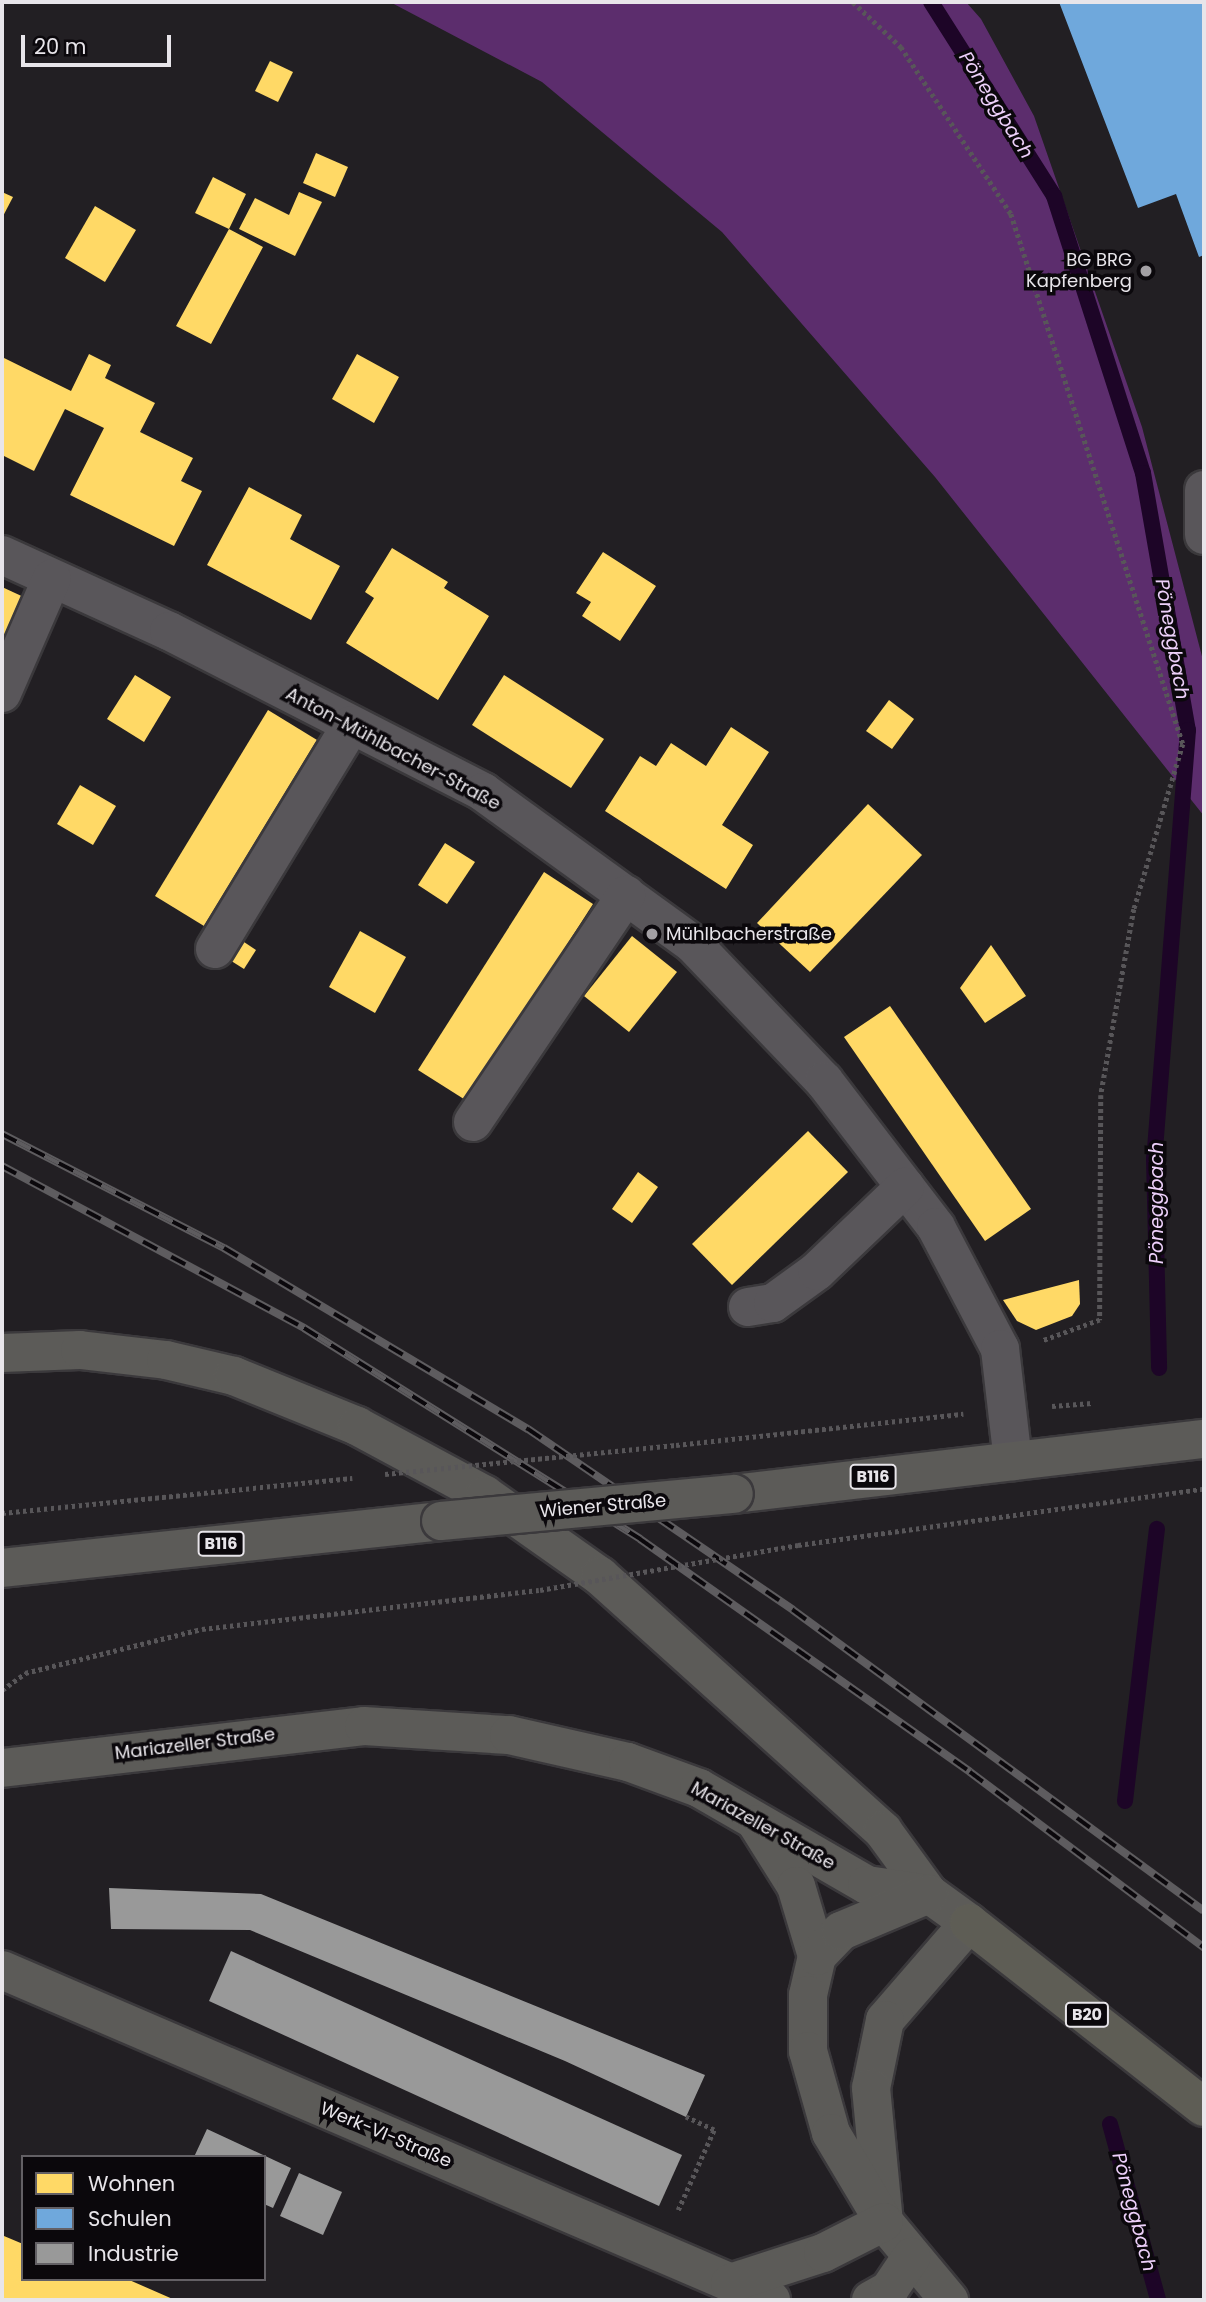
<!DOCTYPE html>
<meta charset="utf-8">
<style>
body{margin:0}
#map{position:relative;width:1206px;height:2302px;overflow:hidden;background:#221f23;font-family:Poppins,sans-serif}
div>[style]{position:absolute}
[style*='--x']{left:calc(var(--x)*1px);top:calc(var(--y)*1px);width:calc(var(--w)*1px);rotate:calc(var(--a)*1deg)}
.forest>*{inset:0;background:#5c2d6d}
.homes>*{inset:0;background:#ffd966}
.schools>*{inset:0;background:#6fa8dc}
.industry>*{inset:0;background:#999}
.stream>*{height:16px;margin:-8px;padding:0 8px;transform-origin:8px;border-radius:8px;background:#1d0527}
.path>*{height:4.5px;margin-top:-2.25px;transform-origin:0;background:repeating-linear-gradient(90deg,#585659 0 3.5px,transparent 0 7px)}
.roads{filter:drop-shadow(2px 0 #3b393c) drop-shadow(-2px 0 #3b393c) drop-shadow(0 2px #3b393c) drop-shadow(0 -2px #3b393c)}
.minor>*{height:38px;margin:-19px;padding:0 19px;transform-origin:19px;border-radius:19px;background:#59565a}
.major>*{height:38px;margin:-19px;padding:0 19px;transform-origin:19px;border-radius:19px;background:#5c5b58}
.highway>*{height:38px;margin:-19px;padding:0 19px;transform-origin:19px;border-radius:19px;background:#5e5d55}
.rail>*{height:8px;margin-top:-4px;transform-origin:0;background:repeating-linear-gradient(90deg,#0b080c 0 16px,#5e5c5f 0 32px);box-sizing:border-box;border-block:2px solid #5e5c5f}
.path-bridge>*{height:4.5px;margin-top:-2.25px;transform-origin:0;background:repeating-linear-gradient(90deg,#585659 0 3.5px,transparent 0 7px)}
.bridges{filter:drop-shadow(2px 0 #3b393c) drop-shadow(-2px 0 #3b393c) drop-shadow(0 2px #3b393c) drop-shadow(0 -2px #3b393c)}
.major-bridge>*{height:38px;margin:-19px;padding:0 19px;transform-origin:19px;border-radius:19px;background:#5c5b58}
.dots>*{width:19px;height:19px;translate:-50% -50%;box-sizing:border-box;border:4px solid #0b080c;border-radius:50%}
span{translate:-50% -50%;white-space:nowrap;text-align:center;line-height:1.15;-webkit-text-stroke:7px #0b080c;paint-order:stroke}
.shield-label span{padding:2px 5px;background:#0b080c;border:2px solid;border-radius:5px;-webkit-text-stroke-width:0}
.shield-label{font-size:16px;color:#e8e5ea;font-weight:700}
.poi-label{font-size:18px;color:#e8e5ea}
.right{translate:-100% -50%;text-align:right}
.left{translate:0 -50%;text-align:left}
.street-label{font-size:18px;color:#e8e5ea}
.water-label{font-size:19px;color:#edd0fa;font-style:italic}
.frame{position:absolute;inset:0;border:4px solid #e8e5ea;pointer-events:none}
.legend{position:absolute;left:21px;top:2155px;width:245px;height:126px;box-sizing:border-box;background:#0b080c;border:2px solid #636065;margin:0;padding:9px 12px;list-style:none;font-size:21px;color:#e8e5ea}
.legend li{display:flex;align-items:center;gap:14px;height:35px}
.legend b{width:35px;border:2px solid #636065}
.scale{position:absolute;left:21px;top:35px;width:150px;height:32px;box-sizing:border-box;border:4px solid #e8e5ea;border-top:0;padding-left:9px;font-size:21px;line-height:24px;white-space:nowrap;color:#e8e5ea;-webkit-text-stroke:5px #0b080c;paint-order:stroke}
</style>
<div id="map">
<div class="forest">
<div style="clip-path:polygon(390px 2px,966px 2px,981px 19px,1034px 116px,1142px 427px,1204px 664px,1204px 816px,935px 477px,722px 232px,542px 82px)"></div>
</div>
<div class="homes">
<div style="clip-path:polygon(270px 61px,293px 72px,278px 102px,255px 91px)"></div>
<div style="clip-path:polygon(316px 153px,348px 167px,335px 197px,303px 183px)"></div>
<div style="clip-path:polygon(213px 177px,246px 194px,229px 229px,263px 247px,211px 344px,176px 326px,229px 229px,195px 213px)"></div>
<div style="clip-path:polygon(2px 192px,13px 197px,2px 218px)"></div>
<div style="clip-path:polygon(299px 192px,322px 202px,295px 256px,239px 229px,255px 198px,289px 215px)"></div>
<div style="clip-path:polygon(95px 206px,136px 230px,105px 282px,65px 258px)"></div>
<div style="clip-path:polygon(89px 354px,111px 365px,105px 378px,155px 403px,140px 432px,193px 458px,181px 481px,202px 491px,174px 546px,70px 495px,104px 428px,65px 409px,34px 471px,2px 455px,2px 357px,71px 391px)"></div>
<div style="clip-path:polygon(357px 354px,399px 377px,374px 423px,332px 399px)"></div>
<div style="clip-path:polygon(249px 487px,302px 515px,290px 539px,340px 566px,311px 620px,207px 565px)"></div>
<div style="clip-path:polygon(392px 548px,448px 582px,444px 588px,489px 616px,438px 700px,346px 643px,374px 598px,365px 592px)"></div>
<div style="clip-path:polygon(603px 552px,656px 586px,620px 641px,582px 616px,591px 602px,576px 593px)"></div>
<div style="clip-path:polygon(2px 587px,28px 599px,2px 656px)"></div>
<div style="clip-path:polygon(135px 675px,171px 697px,144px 742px,107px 719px)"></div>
<div style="clip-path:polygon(504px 675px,604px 739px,571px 788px,472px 725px)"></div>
<div style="clip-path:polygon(889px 700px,914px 719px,892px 749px,866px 731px)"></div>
<div style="clip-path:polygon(268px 710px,317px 740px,204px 926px,155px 896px)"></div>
<div style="clip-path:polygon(731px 727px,769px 752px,722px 825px,753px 845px,726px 889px,605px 811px,640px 756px,656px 766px,671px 743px,706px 766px)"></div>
<div style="clip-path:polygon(80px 785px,116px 806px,93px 845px,57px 824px)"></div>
<div style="clip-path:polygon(868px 804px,922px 855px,810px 972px,757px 923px)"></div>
<div style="clip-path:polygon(445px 843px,475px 862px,447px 904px,418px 885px)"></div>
<div style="clip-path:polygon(544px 872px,593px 904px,467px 1101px,418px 1070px)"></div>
<div style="clip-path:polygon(360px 931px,406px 957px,375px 1013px,329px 987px)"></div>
<div style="clip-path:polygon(632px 936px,677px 972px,629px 1032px,584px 996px)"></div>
<div style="clip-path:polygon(238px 938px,256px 950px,244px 969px,225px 957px)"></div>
<div style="clip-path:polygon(991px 945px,1026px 996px,985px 1023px,960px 988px)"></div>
<div style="clip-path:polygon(890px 1006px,1031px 1209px,985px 1241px,844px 1037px)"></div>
<div style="clip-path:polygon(808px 1131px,848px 1172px,732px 1285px,692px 1244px)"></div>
<div style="clip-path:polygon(638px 1172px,658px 1187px,632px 1223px,612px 1209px)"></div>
<div style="clip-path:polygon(1079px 1280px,1080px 1304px,1072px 1316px,1036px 1330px,1017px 1321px,1003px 1300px)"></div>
<div style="clip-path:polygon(4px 2236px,23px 2244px,23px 2279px,127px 2279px,175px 2300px,2px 2300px)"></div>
</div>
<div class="schools">
<div style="clip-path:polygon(1059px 2px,1204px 2px,1204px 255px,1199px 257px,1176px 194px,1138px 208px)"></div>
</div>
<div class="industry">
<div style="clip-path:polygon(109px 1888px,261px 1894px,705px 2075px,686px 2117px,565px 2061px,250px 1930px,111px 1929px)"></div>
<div style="clip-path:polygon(231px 1951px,682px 2155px,659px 2206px,209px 2001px)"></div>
<div style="clip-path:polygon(207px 2129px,291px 2168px,273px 2208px,264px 2204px,264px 2157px,194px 2157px)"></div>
<div style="clip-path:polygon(299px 2173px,342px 2192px,323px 2235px,280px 2216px)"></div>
</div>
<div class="stream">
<div style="--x:931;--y:2;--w:230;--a:57.6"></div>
<div style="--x:1054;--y:196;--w:291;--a:72.2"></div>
<div style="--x:1143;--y:473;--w:261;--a:80.1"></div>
<div style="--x:1188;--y:730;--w:429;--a:94.5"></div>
<div style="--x:1154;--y:1158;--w:210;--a:88.6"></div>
<div style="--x:1125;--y:1801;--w:274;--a:-83.3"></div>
<div style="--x:1110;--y:2124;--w:182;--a:74.7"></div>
</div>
<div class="path">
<div style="--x:853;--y:2;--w:66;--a:43.2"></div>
<div style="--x:901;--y:47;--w:200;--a:56.6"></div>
<div style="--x:1011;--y:214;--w:557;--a:72.02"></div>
<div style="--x:1183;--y:744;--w:172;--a:106.5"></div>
<div style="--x:1134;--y:909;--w:189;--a:100.1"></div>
<div style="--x:1101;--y:1095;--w:225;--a:90.3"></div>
<div style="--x:1100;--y:1320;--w:62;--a:160.1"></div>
<div style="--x:1052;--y:1406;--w:40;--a:-4.3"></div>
<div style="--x:676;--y:1445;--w:289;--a:-6.2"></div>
<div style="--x:2;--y:1513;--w:352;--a:-5.7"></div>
<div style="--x:798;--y:1545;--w:410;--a:-7.9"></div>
<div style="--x:2;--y:1690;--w:29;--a:-36"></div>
<div style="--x:25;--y:1673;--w:182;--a:-14"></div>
<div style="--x:202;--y:1629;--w:339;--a:-6.6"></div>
<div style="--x:678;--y:2210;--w:88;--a:-65.8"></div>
<div style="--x:714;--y:2130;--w:31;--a:-155"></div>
</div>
<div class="roads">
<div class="minor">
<div style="--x:1204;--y:490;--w:45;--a:90"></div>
<div style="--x:2;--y:555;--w:183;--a:24.5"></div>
<div style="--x:169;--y:631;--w:353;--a:27.1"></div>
<div style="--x:483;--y:792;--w:259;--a:35.9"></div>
<div style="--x:693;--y:944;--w:190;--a:46.3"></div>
<div style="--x:824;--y:1081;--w:184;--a:52.5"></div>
<div style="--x:936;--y:1227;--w:138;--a:62.3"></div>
<div style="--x:1000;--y:1349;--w:113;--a:83.4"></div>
<div style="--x:2;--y:693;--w:125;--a:-66.5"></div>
<div style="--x:215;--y:949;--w:262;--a:-58.7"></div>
<div style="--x:473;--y:1122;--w:274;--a:-56"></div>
<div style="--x:748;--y:1307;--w:25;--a:-9"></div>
<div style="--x:773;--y:1303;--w:54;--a:-36"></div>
<div style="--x:817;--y:1271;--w:122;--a:-43.7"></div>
</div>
<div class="major">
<div style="--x:2;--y:1353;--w:78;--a:-2.2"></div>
<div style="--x:80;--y:1350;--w:87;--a:6.6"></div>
<div style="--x:166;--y:1360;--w:70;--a:13.2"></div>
<div style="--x:234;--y:1376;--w:133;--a:22.1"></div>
<div style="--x:357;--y:1426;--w:145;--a:28.3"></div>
<div style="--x:485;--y:1495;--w:141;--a:35.2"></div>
<div style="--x:600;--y:1576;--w:381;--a:42"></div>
<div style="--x:883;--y:1831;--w:78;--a:53.9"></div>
<div style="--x:734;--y:1494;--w:473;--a:-6.7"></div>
<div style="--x:2;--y:1568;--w:442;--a:-6.1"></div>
<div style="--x:2;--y:1768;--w:364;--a:-6.6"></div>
<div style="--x:364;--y:1726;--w:145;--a:3.6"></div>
<div style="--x:509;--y:1735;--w:122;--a:12.8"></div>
<div style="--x:628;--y:1762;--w:76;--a:20.1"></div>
<div style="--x:699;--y:1788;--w:194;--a:30"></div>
<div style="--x:867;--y:1885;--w:63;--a:8.3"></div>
<div style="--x:929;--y:1894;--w:49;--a:35.9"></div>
<div style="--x:969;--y:1923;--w:128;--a:130.9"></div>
<div style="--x:885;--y:2020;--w:69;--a:101.6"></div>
<div style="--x:871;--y:2088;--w:135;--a:84.5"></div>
<div style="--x:757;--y:1824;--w:73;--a:57.8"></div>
<div style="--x:796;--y:1886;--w:73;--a:73.3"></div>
<div style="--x:817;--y:1956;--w:40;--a:103"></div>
<div style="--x:808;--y:1995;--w:56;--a:90"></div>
<div style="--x:808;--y:2051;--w:85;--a:74.3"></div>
<div style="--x:831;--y:2133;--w:104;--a:59.2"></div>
<div style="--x:884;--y:2222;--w:102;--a:50.2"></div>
<div style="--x:817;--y:1956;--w:35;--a:-46"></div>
<div style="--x:841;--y:1931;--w:95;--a:-22.8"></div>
<div style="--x:2;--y:1970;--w:837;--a:23.23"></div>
<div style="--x:730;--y:2283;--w:98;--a:-17.9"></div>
<div style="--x:823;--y:2253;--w:68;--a:-26.9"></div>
<div style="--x:871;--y:2300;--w:21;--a:-29"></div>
<div style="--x:889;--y:2290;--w:40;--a:-56"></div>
</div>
<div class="highway">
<div style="--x:969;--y:1923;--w:298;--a:38.1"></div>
</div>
</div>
<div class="rail">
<div style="--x:2;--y:1134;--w:250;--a:27.2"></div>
<div style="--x:224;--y:1248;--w:354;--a:30.8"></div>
<div style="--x:528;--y:1429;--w:321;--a:34.3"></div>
<div style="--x:793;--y:1610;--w:509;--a:36.22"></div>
<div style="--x:2;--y:1166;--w:343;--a:28.2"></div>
<div style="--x:304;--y:1328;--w:397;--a:32.1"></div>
<div style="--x:640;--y:1539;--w:404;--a:35.2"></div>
<div style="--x:970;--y:1772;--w:293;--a:36.9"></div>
</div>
<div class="path-bridge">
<div style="--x:385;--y:1474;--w:292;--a:-5.7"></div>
<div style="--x:540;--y:1590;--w:262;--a:-9.9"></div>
</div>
<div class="bridges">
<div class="major-bridge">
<div style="--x:441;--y:1521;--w:294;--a:-5.3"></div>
</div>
</div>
<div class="dots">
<div style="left:1146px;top:271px;background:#a3a0a4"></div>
<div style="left:652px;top:934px;background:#a3a0a4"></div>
</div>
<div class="shield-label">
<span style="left:873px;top:1477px">B116</span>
<span style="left:221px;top:1544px">B116</span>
<span style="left:1087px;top:2015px">B20</span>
</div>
<div class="poi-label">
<span class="right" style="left:1132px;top:271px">BG BRG<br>Kapfenberg</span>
<span class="left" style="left:666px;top:934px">Mühlbacherstraße</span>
</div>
<div class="street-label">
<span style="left:393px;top:749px;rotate:28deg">Anton-Mühlbacher-Straße</span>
<span style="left:603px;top:1506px;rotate:-5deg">Wiener Straße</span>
<span style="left:195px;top:1744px;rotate:-7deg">Mariazeller Straße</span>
<span style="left:763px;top:1826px;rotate:29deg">Mariazeller Straße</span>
<span style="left:386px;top:2135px;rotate:23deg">Werk-VI-Straße</span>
</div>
<div class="water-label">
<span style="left:996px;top:105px;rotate:58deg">Pöneggbach</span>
<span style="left:1172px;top:639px;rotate:80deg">Pöneggbach</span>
<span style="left:1157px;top:1203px;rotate:-90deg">Pöneggbach</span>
<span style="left:1134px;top:2212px;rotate:75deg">Pöneggbach</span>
</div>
<div class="frame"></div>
<ul class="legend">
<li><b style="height:19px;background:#ffd966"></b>Wohnen</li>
<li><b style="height:19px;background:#6fa8dc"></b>Schulen</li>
<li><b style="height:19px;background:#999"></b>Industrie</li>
</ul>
<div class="scale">20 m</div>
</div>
